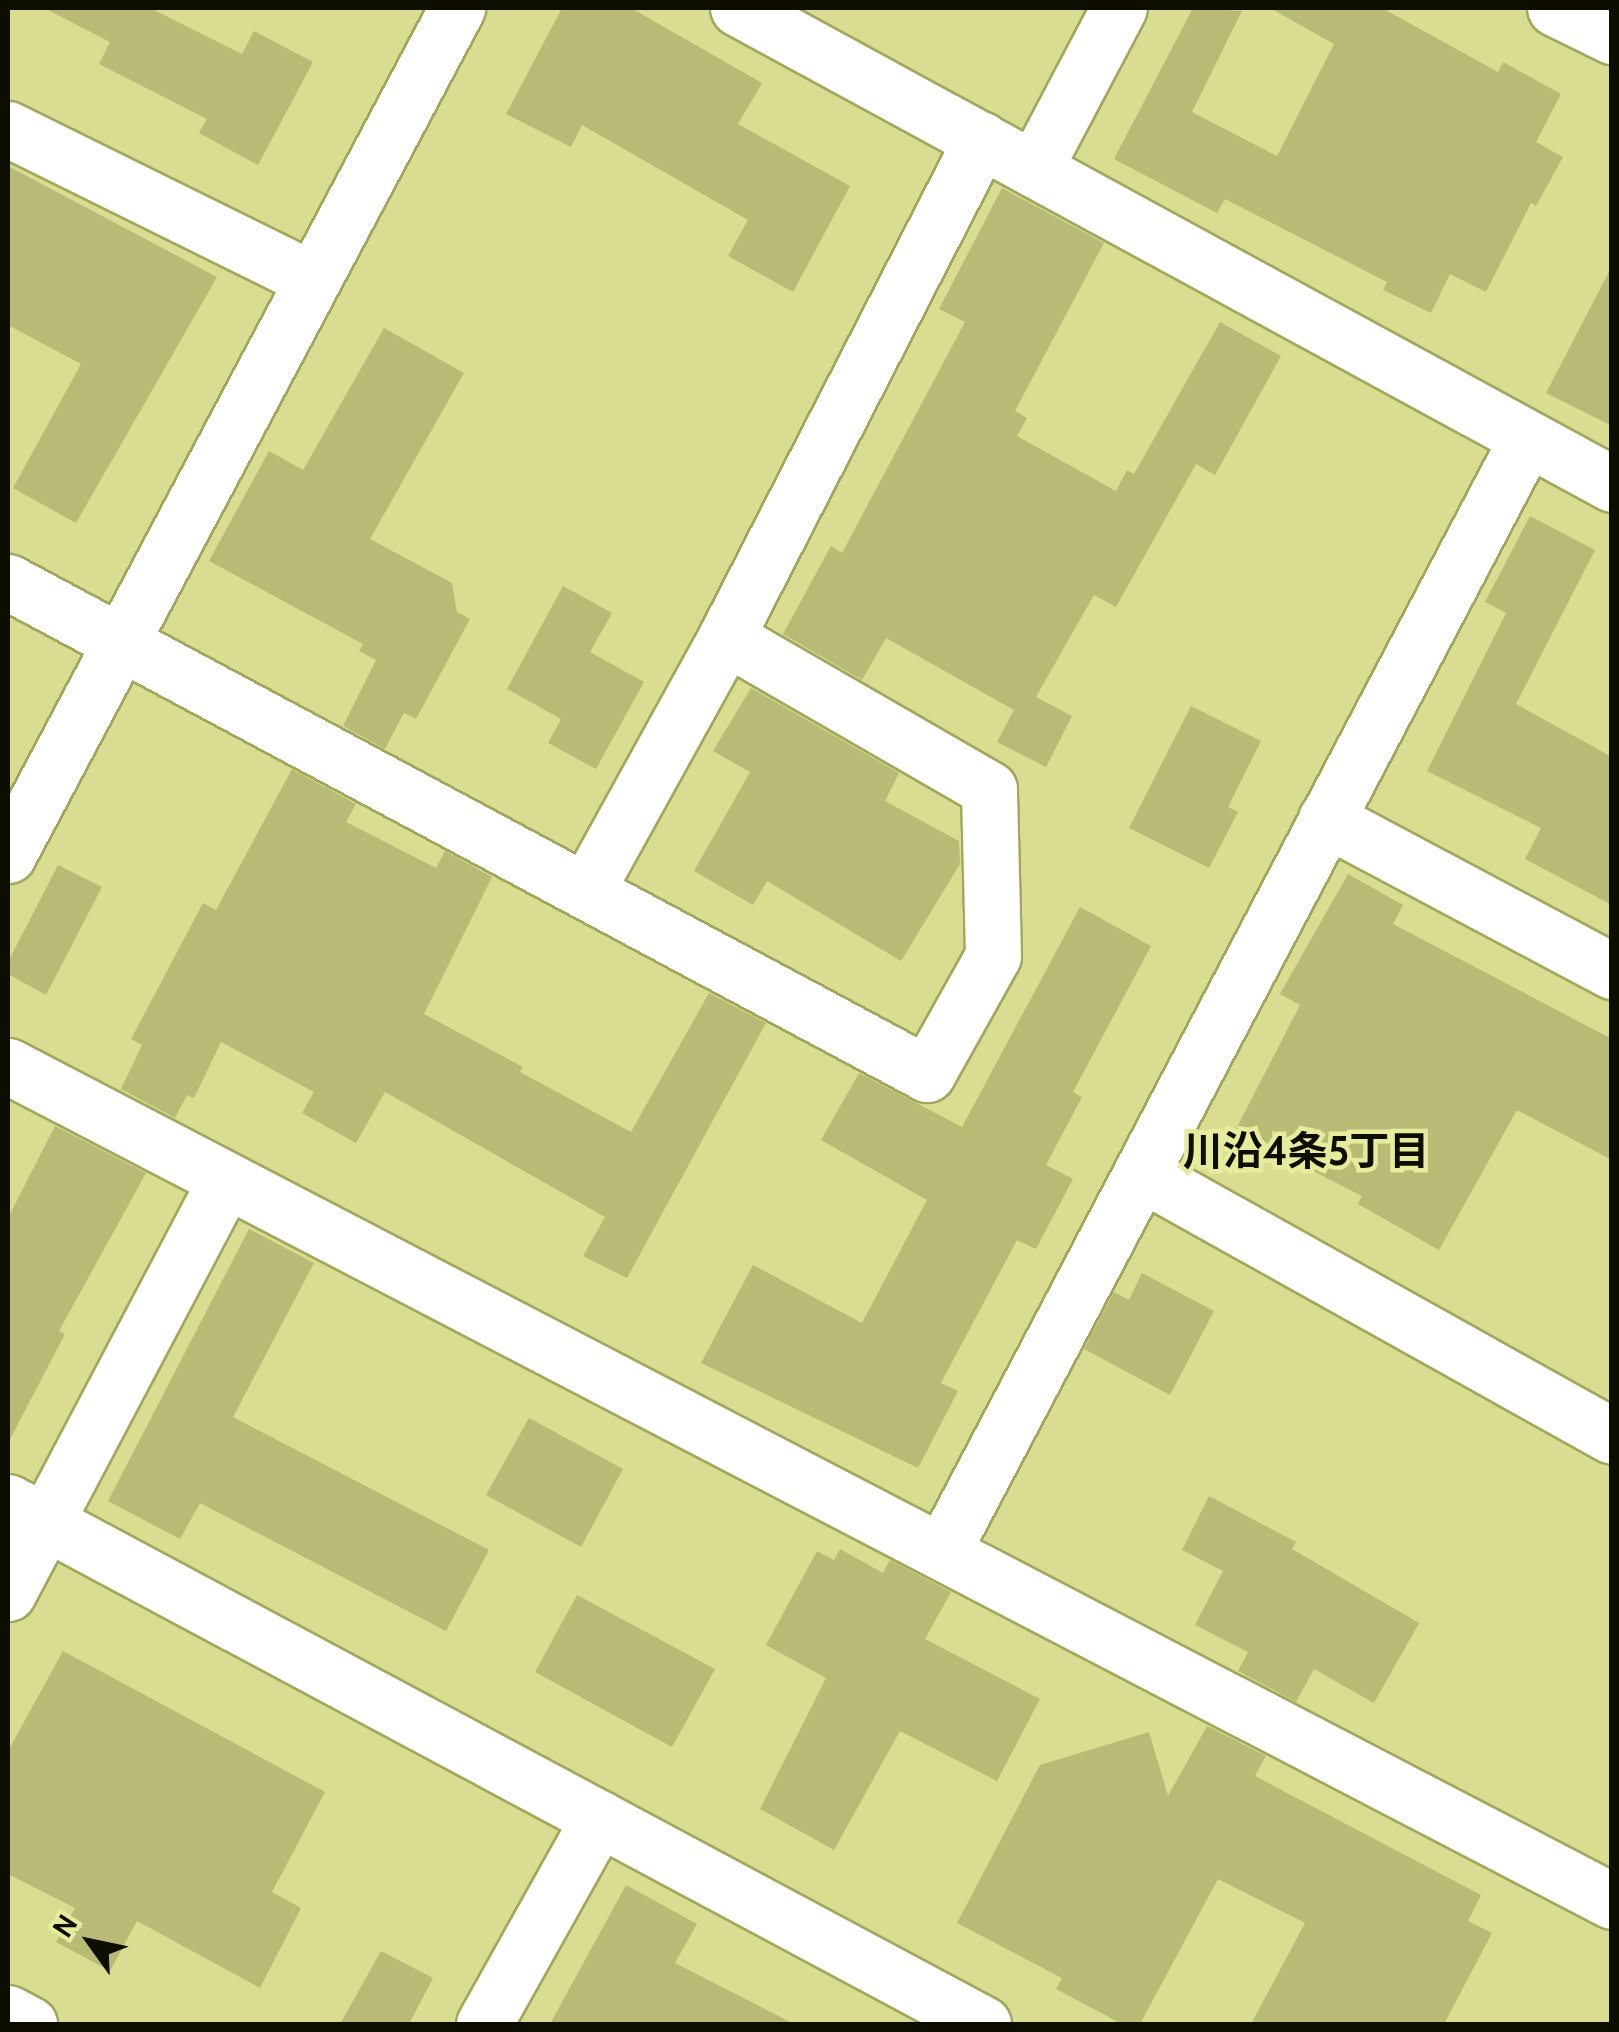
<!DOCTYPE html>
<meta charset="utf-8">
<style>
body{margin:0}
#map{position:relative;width:1619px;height:2032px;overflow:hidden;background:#d9dd91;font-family:Cabin,"Noto Sans JP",sans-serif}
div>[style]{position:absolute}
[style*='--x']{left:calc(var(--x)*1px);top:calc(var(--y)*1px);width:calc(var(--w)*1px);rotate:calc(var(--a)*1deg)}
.building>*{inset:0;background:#b7bb75}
.roads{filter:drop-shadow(2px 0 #a3a75c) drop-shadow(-2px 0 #a3a75c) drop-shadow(0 2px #a3a75c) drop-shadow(0 -2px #a3a75c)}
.street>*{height:55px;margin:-27.5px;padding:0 27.5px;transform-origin:27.5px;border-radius:27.5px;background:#fff}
span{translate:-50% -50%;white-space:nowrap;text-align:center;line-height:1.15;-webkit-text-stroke:9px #e6eb9e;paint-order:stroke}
.neighbourhood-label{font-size:40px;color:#0d0d00;font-weight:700}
.frame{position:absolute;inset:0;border:10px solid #0d0d00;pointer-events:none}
.north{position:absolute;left:40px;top:1892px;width:100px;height:100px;-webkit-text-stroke:8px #e6eb9e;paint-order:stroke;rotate:303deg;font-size:28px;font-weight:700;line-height:40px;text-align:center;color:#0d0d00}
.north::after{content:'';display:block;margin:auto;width:35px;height:45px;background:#0d0d00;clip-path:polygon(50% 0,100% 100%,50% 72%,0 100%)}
</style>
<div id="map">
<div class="building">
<div style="clip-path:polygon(44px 8px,150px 8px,242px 54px,254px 31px,313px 62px,258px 165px,199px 133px,207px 119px,99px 64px,110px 42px)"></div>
<div style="clip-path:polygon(562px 8px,631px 8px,762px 83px,738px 124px,850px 186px,793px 292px,728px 256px,748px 220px,582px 125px,571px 147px,506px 114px)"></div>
<div style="clip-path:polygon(1193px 8px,1242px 11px,1192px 112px,1277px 156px,1334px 44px,1270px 8px,1382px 8px,1498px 72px,1503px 62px,1561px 94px,1536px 142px,1563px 157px,1536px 206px,1531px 203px,1486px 292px,1450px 274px,1431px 313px,1383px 290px,1387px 282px,1225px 199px,1217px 213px,1114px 159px)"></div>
<div style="clip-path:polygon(8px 166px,217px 277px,76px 523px,13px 488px,81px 364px,8px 325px)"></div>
<div style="clip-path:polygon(1002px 188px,1104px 243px,1015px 411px,1027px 418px,1017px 436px,1116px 491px,1127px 470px,1134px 474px,1220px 322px,1281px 356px,1215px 475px,1196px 464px,1116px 607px,1094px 595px,1036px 697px,1072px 716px,1046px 767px,997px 742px,1014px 710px,886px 638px,862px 680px,783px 634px,831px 546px,842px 553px,965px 322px,939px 309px)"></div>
<div style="clip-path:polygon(1612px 266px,1612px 426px,1546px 393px)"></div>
<div style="clip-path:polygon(384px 328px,464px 373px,370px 539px,452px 583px,457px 612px,470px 619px,416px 719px,404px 713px,385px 749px,343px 726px,376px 660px,359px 651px,363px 644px,209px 561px,269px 451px,303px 470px)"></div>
<div style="clip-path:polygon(1530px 516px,1595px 550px,1516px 704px,1612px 757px,1612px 905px,1525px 859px,1541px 828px,1427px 771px,1506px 613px,1485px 602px)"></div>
<div style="clip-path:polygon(563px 586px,612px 613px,590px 652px,644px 682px,596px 769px,548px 743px,561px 719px,507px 689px)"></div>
<div style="clip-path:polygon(751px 688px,899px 773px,885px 801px,959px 841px,960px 864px,901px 961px,767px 881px,753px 905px,694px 871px,750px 772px,713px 751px)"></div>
<div style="clip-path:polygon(1191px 706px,1261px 741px,1228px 807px,1238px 812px,1209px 868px,1129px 828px)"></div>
<div style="clip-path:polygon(292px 769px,356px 804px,346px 822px,436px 868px,445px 851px,492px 877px,424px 1014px,523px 1067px,520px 1072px,631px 1132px,709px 993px,766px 1023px,627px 1278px,583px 1256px,605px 1217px,385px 1092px,356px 1143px,302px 1113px,314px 1092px,221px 1042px,194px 1098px,187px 1095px,175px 1118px,121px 1089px,142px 1045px,131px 1039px,203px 903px,216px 910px)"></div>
<div style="clip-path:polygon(58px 865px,102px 887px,46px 995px,8px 974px,8px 962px)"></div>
<div style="clip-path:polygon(1348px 874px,1403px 905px,1393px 924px,1612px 1039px,1612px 1160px,1517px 1110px,1439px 1250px,1358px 1204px,1362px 1196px,1235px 1131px,1300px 1005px,1280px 994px)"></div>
<div style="clip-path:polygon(1080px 907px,1151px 946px,1073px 1092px,1082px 1097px,1046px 1165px,1073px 1179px,1036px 1249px,1017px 1240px,941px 1383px,958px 1391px,918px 1468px,701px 1363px,753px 1265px,862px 1323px,927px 1200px,821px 1140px,859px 1073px,962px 1127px)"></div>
<div style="clip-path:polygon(55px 1126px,146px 1173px,59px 1331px,65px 1334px,8px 1443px,8px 1218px)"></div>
<div style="clip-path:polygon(249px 1229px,314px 1263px,233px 1417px,489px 1550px,446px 1631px,200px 1503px,180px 1539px,108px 1501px)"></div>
<div style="clip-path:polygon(1142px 1273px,1214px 1311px,1170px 1395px,1084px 1349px,1114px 1292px,1129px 1300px)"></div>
<div style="clip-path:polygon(529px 1418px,623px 1469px,581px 1547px,486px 1495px)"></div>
<div style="clip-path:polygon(1209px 1496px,1296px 1542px,1292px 1549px,1419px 1623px,1374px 1703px,1314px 1669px,1296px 1702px,1238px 1671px,1248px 1652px,1195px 1625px,1223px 1571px,1182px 1550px)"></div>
<div style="clip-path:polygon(840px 1549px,883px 1573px,890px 1560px,951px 1592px,925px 1639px,1040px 1699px,997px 1781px,900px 1731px,834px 1850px,760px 1809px,826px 1678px,766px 1645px,817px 1551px,834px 1560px)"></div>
<div style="clip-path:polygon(577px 1595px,715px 1669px,672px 1747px,535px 1672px)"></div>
<div style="clip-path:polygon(63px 1651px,325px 1792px,272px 1892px,301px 1908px,260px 1988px,137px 1921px,110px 1971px,56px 1942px,75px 1908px,8px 1874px,8px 1751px)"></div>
<div style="clip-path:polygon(1207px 1726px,1266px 1756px,1255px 1776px,1481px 1895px,1468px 1921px,1492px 1933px,1444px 2024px,1251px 2024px,1305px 1923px,1218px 1879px,1140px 2024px,1122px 2024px,1056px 1989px,1062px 1978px,957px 1923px,1040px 1765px,1149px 1732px,1168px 1796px)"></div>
<div style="clip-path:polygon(626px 1885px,697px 1924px,675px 1963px,794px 2024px,550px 2024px)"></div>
<div style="clip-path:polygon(381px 1951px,433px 1978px,409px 2024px,340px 2024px)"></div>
</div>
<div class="roads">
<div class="street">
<div style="--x:738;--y:8;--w:995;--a:28.57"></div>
<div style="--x:1555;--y:8;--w:64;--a:26.2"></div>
<div style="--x:8;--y:129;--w:339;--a:26.3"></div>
<div style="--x:1034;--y:169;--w:182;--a:-62.2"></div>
<div style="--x:8;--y:582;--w:1042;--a:28.16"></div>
<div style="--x:927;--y:1074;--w:135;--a:-60.8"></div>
<div style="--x:993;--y:956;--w:167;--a:-91.4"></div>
<div style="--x:989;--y:789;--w:304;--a:-150"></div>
<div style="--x:1326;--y:819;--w:324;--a:28"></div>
<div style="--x:8;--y:855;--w:959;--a:-62.07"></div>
<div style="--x:586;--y:891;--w:290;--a:-61.1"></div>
<div style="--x:726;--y:637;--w:559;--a:-62.84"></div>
<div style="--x:8;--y:1066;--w:1808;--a:27.5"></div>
<div style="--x:1141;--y:1173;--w:539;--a:29.18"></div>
<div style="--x:8;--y:1502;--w:1106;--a:28.16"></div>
<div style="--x:942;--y:1552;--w:1258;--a:-62.29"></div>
<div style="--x:8;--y:1593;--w:467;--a:-62.2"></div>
<div style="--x:8;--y:2013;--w:24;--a:28"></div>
<div style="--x:484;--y:2024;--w:236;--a:-60.8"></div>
</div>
</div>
<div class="neighbourhood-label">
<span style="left:1306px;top:1151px">川沿4条5丁目</span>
</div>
<div class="frame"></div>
<div class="north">N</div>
</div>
